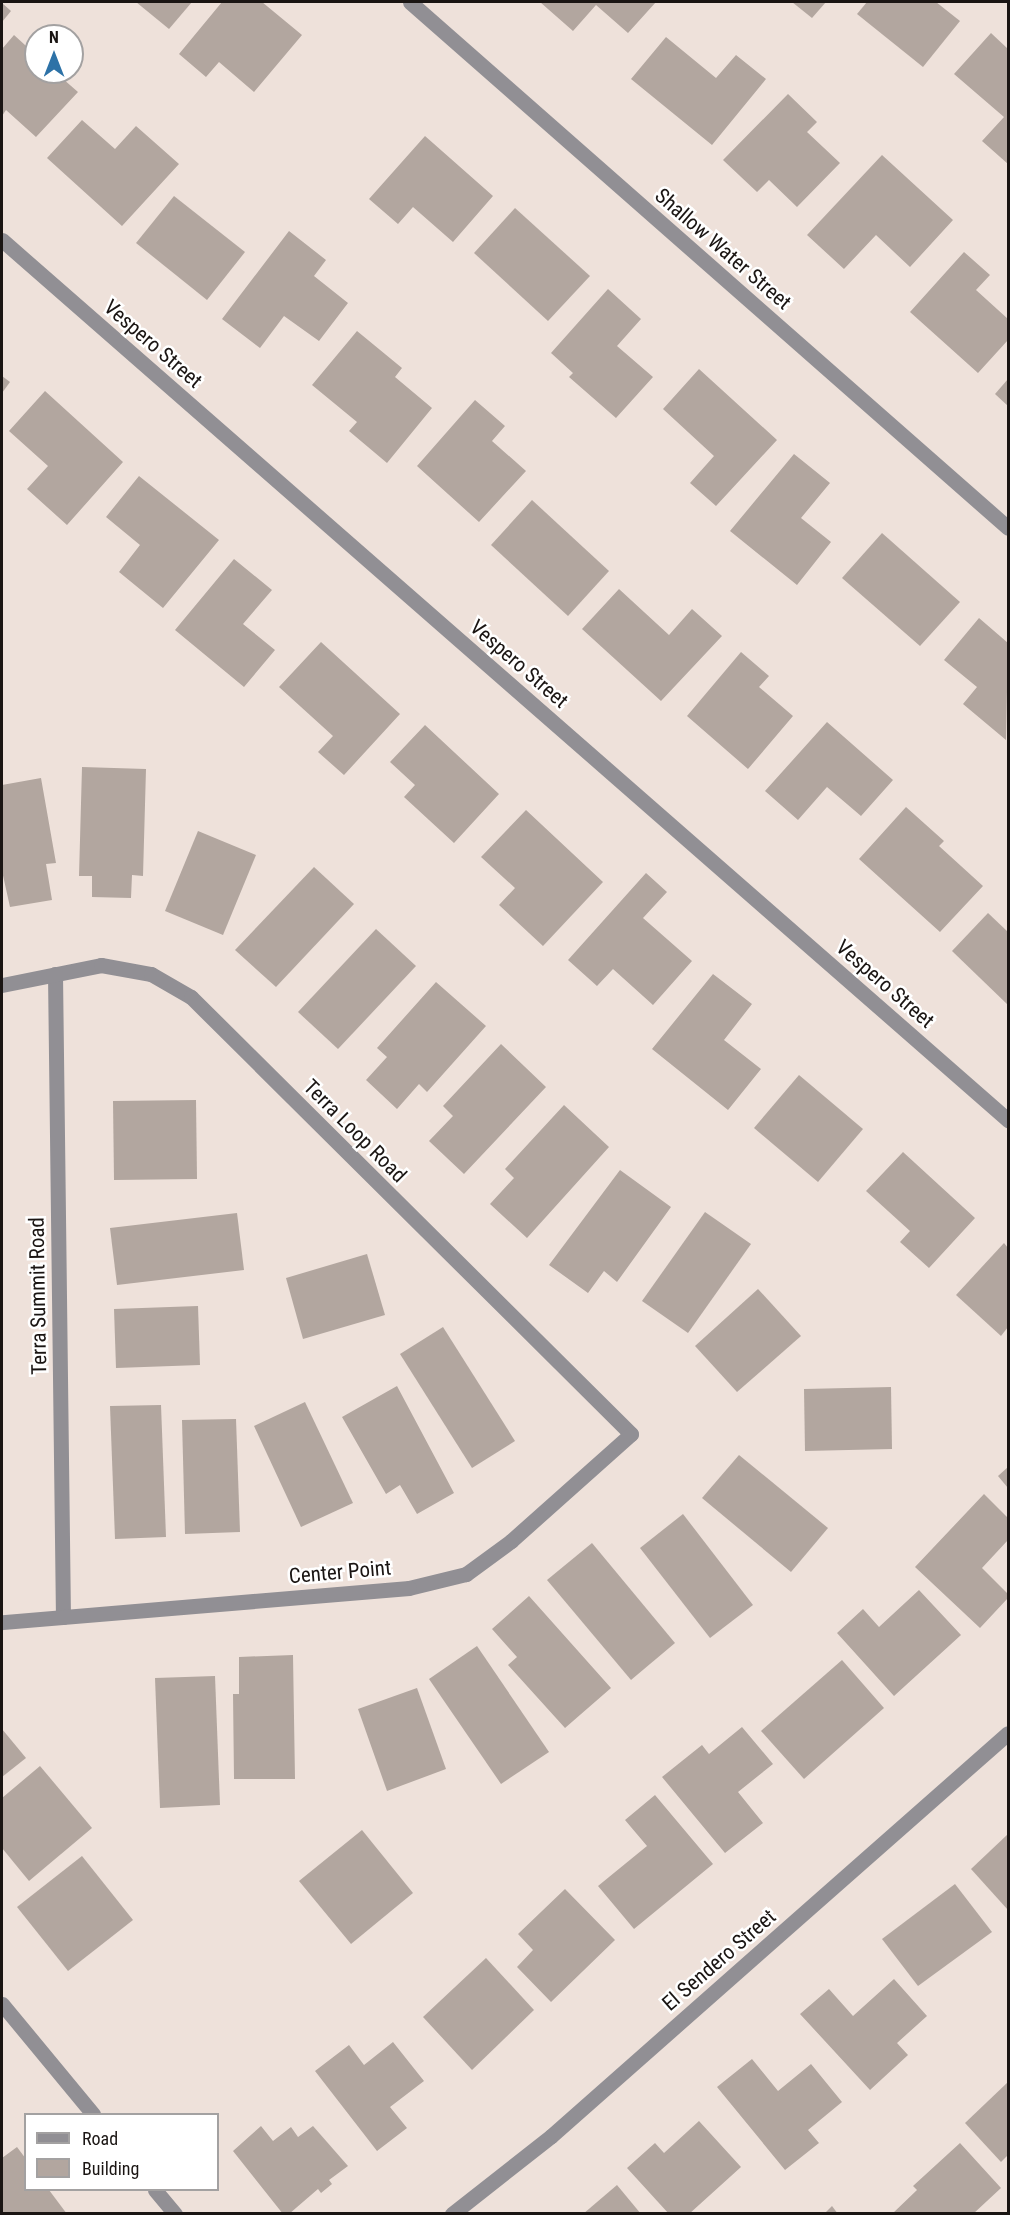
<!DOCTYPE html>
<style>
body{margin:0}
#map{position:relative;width:1010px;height:2215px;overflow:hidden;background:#eee1da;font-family:"Roboto Condensed",sans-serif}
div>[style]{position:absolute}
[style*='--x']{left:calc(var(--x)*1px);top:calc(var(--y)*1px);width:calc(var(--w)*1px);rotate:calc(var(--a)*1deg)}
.building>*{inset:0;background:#b2a69f}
.street>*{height:15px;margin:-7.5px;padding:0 7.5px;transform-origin:7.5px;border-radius:7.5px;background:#918f94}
span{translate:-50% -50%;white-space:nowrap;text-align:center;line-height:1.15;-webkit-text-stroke:5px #fff;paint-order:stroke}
.street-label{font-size:21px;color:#1a1513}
.frame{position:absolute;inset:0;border:3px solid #1a1513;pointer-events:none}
.legend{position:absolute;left:24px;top:2113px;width:195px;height:78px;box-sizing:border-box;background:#fff;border:2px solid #a3a1a1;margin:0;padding:8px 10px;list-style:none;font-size:18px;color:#1a1513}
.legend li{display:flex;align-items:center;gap:12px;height:30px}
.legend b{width:30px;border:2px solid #a3a1a1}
.north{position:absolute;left:24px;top:24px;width:60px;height:60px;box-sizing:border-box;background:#fff;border:2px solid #a3a1a1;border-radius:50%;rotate:0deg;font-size:16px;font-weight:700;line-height:24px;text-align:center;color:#1a1513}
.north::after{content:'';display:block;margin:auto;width:21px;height:27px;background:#2d72a7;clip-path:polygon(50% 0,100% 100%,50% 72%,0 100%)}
</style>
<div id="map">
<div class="building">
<div style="clip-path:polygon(136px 2px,192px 2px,169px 29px)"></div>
<div style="clip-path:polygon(222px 2px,262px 2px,302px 35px,254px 92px,219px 62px,206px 77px,179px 54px)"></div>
<div style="clip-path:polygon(540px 2px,656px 2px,628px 33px,596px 5px,573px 31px)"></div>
<div style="clip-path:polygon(792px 2px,826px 2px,812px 18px)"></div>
<div style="clip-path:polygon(867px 2px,936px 2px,960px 21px,923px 67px,857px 14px)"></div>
<div style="clip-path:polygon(2px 3px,11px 11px,2px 22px)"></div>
<div style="clip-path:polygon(991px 33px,1008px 49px,1008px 164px,982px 141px,1004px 117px,954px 74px)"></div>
<div style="clip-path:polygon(14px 35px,36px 55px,36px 72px,55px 72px,78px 92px,36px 137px,6px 110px,2px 116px,2px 49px)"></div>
<div style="clip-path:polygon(666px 37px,716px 78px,736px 55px,766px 79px,712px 145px,631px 79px)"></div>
<div style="clip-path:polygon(788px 94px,817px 122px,807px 132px,840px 163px,797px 207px,769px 180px,757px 192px,723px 160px)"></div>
<div style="clip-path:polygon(82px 120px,115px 149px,136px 126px,179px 164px,122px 226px,47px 158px)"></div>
<div style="clip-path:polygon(425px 136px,493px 196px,453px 242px,413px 207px,398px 224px,369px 199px)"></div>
<div style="clip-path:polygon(882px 155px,953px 220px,910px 267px,876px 235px,844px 269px,807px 235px)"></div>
<div style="clip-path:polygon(174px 196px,245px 252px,207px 300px,136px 243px)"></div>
<div style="clip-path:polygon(515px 208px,590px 276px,548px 321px,474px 253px)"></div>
<div style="clip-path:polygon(289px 231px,326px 260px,314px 276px,348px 303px,319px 341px,284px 316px,260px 348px,222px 319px)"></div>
<div style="clip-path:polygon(964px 252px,990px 275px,976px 290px,1008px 319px,1008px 340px,978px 373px,910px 312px)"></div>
<div style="clip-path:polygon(608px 289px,641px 319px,617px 346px,653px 377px,616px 418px,569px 377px,573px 373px,551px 353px)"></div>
<div style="clip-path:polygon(357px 331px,402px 368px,395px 377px,432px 408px,387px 463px,349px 431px,357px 422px,312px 385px)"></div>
<div style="clip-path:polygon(699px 369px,777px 440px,716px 506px,690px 483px,714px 456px,663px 409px)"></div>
<div style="clip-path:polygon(2px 376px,10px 382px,2px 393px)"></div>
<div style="clip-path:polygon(1008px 379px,1008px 406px,995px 394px)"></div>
<div style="clip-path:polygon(45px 391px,123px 462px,67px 525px,27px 489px,48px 466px,9px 431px)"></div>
<div style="clip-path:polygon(475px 400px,505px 426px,492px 441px,526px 471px,479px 522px,417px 466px)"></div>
<div style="clip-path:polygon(794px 454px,830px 483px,801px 518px,831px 542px,797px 585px,730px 531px)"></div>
<div style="clip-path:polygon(139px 476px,219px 540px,163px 608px,119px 572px,140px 545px,106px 517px)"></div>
<div style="clip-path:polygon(532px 500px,609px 571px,568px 616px,491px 545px)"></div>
<div style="clip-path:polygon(882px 533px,960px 602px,920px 646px,842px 578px)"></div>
<div style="clip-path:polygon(234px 559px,272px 590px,243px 624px,275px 650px,244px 687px,175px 630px)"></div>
<div style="clip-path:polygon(619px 589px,669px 635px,692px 609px,722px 636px,661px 701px,582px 629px)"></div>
<div style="clip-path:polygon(979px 618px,1008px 643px,1006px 740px,963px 704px,977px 687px,944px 660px)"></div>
<div style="clip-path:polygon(321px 642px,400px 714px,344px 775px,318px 752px,333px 736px,279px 687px)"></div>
<div style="clip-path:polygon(741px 652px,769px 676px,759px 687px,793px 716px,748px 769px,687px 716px)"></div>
<div style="clip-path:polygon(827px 722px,893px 780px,861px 816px,827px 787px,798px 820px,765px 791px)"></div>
<div style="clip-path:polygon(425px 725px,499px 794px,454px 843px,404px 797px,415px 785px,390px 762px)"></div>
<div style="clip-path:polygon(82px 767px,146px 769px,143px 876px,132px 875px,131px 898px,92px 897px,92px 876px,79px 876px)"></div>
<div style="clip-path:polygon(41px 778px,56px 863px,46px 864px,52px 900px,10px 907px,2px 871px,2px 785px)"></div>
<div style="clip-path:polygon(906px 807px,944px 841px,939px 846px,983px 886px,940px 932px,859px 859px)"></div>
<div style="clip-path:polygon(526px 810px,603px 882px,543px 946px,499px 905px,515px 888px,481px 857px)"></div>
<div style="clip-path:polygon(198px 831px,256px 855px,223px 935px,165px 911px)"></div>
<div style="clip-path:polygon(314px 867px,354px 904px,276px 987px,235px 950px)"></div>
<div style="clip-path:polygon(646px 873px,667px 892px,643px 918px,692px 961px,653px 1005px,613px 969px,597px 986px,568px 960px)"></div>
<div style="clip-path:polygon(988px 913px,1008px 932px,1008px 1005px,952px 951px)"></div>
<div style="clip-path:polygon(376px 929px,416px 966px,338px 1049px,298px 1012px)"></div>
<div style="clip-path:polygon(713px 974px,752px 1004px,724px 1040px,761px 1069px,728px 1110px,652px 1049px)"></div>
<div style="clip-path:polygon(436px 982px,486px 1026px,427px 1092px,419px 1084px,397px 1109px,366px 1080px,387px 1057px,377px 1048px)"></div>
<div style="clip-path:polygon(501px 1044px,546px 1087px,464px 1174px,429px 1141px,453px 1116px,443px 1106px)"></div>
<div style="clip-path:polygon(799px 1075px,863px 1129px,818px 1182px,754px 1128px)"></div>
<div style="clip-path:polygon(196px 1100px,197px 1179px,114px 1180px,113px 1101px)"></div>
<div style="clip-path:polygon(564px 1105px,609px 1147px,527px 1238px,490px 1204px,514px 1178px,505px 1169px)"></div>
<div style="clip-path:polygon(903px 1152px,975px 1218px,929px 1268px,900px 1242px,910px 1231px,866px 1191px)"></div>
<div style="clip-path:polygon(620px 1170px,671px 1207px,617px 1282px,604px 1271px,588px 1293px,549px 1265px)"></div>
<div style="clip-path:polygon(705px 1212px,751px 1244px,688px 1333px,642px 1301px)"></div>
<div style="clip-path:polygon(237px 1213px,244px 1270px,117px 1285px,110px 1228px)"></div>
<div style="clip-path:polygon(1004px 1243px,1008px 1248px,1008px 1327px,1001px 1336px,956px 1295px)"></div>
<div style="clip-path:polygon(367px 1254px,385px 1315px,303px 1339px,286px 1278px)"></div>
<div style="clip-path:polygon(758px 1289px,801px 1336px,737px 1392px,695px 1346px)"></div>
<div style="clip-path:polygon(198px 1306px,200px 1365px,116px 1368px,114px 1309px)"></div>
<div style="clip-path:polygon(443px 1327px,515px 1441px,472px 1468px,400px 1354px)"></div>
<div style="clip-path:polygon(397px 1386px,454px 1493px,417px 1514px,400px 1485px,386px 1494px,342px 1417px)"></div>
<div style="clip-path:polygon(891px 1387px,892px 1449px,805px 1451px,804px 1389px)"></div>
<div style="clip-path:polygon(305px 1402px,353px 1503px,301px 1527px,254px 1426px)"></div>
<div style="clip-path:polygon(161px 1405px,166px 1537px,115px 1539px,110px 1406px)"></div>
<div style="clip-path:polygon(236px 1419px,240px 1532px,185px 1534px,182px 1420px)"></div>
<div style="clip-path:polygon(739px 1455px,828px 1528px,791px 1572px,702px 1498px)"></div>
<div style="clip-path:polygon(1008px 1467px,1008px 1488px,998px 1476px)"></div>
<div style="clip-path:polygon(984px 1494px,1008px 1518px,1008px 1540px,982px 1568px,1008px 1594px,1008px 1598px,980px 1628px,915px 1567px)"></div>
<div style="clip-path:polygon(683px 1514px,753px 1605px,710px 1638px,640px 1548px)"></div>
<div style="clip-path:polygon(592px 1543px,675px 1643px,631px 1680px,547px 1580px)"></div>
<div style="clip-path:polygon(919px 1590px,961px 1635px,894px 1696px,837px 1633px,863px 1609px,879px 1627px)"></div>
<div style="clip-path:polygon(529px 1596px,611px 1688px,565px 1728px,508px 1665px,517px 1657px,492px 1629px)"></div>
<div style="clip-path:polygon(477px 1646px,549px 1752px,501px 1784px,429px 1679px)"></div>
<div style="clip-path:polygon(293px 1655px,295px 1779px,234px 1779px,233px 1694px,239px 1694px,239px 1657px)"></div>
<div style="clip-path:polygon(842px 1660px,884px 1708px,804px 1779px,761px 1731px)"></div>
<div style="clip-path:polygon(215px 1676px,220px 1805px,160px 1808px,155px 1678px)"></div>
<div style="clip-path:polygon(417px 1688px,446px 1769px,387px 1791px,358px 1709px)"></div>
<div style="clip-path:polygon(742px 1727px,773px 1764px,738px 1792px,763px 1823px,725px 1853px,662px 1777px,702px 1745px,709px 1754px)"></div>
<div style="clip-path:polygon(2px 1729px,26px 1758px,2px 1777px)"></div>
<div style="clip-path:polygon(40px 1766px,92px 1828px,29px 1881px,2px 1848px,2px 1798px)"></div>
<div style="clip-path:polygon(655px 1795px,713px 1864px,634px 1929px,598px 1886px,647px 1846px,625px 1820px)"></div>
<div style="clip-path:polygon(362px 1830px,413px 1893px,351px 1944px,299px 1881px)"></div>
<div style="clip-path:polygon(1008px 1834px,1008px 1910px,971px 1869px)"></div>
<div style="clip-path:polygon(82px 1856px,133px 1920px,68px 1971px,17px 1907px)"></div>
<div style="clip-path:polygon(955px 1884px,992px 1932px,918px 1986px,882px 1939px)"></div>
<div style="clip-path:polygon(565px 1889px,615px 1940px,551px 2002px,517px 1967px,533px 1950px,518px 1934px)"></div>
<div style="clip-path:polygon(486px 1958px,534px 2010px,472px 2070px,423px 2017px)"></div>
<div style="clip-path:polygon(894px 1979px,927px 2016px,897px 2043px,908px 2055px,870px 2090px,800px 2014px,829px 1989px,853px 2016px)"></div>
<div style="clip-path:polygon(393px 2042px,424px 2081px,390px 2107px,407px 2128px,377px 2151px,315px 2071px,349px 2045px,364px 2065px)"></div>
<div style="clip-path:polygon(752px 2059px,778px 2091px,811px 2064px,842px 2102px,808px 2130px,819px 2143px,785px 2170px,717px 2087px)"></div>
<div style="clip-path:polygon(1008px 2082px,1008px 2155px,1001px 2162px,965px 2123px)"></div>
<div style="clip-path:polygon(699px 2121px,741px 2167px,689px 2214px,669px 2214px,627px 2168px,655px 2143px,664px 2153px)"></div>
<div style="clip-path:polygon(261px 2126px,273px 2141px,291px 2127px,298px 2137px,313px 2126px,348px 2166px,329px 2180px,332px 2184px,321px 2193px,318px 2189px,289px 2214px,283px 2214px,233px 2151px)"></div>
<div style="clip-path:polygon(960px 2143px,1001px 2188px,973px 2214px,892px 2214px,917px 2190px,913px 2186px)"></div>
<div style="clip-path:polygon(17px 2147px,26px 2159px,26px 2190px,49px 2190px,67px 2214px,2px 2214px,2px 2158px)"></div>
<div style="clip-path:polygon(617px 2185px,641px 2214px,583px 2214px)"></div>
<div style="clip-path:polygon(832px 2206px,838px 2214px,824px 2214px)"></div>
</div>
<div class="street">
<div style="--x:410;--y:2;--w:796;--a:41.33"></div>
<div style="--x:2;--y:240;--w:1337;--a:41.18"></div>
<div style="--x:55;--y:974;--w:643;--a:89.29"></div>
<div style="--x:2;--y:985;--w:101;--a:-11.4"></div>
<div style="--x:101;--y:965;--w:51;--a:10.2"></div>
<div style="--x:151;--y:974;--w:46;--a:29.9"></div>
<div style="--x:191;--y:997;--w:620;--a:44.8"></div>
<div style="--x:631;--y:1434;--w:161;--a:138.3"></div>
<div style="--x:511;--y:1541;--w:56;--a:143.7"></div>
<div style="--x:466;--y:1574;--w:59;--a:166.2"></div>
<div style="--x:409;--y:1588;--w:408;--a:175.2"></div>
<div style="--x:2;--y:2004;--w:143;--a:50.4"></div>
<div style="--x:155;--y:2190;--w:31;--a:50"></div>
<div style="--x:452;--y:2214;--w:126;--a:-38.2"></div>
<div style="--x:551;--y:2136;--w:609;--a:-41.41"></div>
</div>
<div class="street-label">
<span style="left:723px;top:249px;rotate:41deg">Shallow Water Street</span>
<span style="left:153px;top:344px;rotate:41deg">Vespero Street</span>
<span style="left:519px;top:664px;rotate:41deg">Vespero Street</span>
<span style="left:885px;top:984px;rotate:41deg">Vespero Street</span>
<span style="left:355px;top:1131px;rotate:45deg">Terra Loop Road</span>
<span style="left:38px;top:1296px;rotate:-91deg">Terra Summit Road</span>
<span style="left:340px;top:1572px;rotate:-5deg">Center Point</span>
<span style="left:719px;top:1960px;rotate:-41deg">El Sendero Street</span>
</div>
<div class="frame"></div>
<ul class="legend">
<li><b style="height:8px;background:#918f94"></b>Road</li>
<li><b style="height:16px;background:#b2a69f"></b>Building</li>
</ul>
<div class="north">N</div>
</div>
